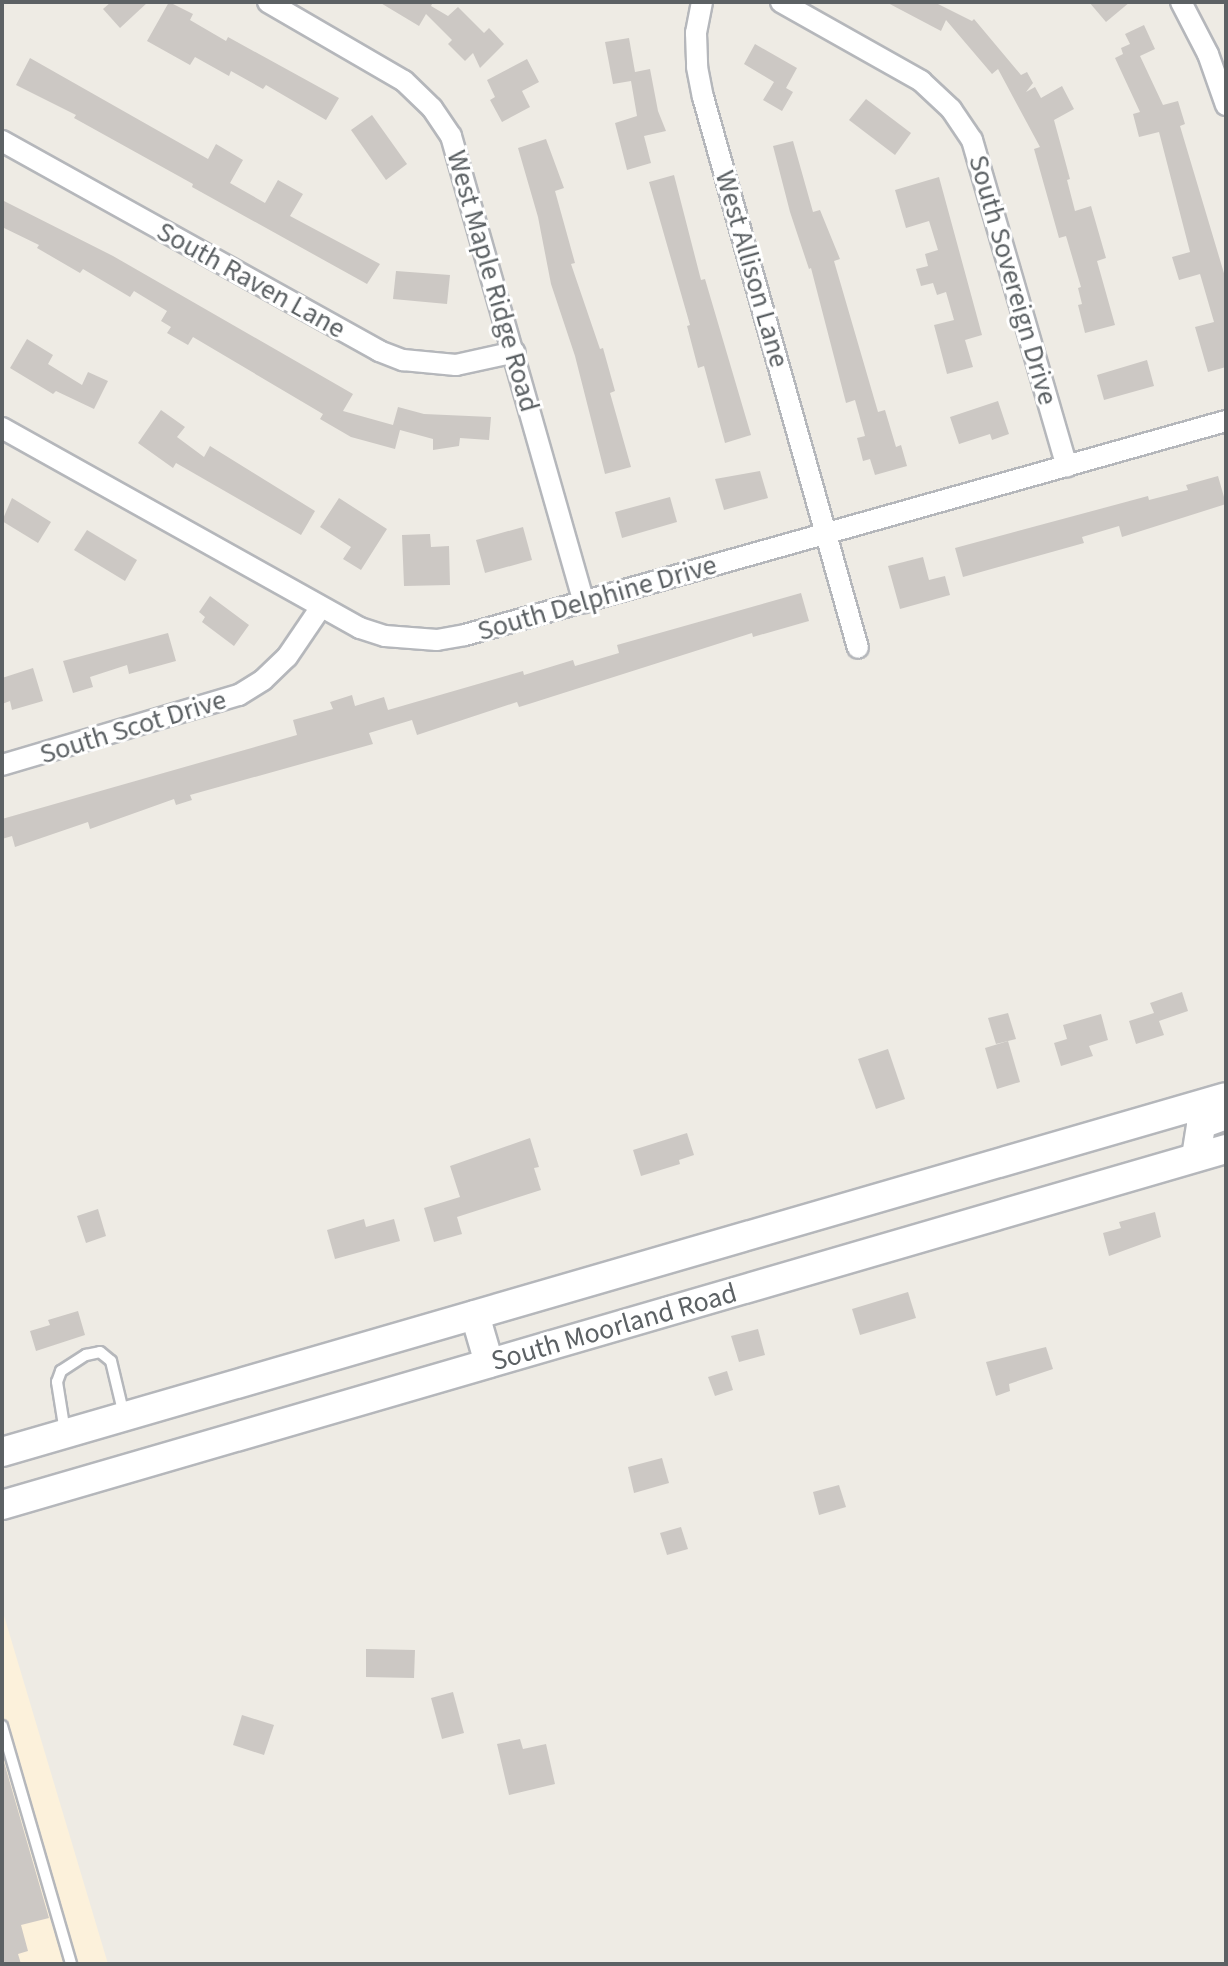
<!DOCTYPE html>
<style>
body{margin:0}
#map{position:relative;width:1228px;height:1966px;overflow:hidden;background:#eeebe4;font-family:"Source Sans 3",sans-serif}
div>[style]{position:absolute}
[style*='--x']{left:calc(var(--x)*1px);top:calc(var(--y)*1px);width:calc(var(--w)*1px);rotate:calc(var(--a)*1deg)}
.commercial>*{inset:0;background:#fcf1db}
.building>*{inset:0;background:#ccc8c4}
.roads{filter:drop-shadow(2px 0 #b5b7bb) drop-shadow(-2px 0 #b5b7bb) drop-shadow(0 2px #b5b7bb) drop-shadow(0 -2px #b5b7bb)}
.service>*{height:10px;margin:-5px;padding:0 5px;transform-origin:5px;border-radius:5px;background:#fff}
.minor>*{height:20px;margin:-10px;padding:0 10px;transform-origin:10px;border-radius:10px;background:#fff}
.secondary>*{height:28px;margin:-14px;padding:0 14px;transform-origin:14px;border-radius:14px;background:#fff}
span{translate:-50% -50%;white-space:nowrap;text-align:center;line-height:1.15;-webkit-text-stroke:6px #fff;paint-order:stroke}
.street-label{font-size:28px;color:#5c6164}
.frame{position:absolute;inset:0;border:4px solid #5c6164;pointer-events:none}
</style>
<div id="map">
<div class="commercial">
<div style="clip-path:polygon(2px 1609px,108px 1964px,2px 1964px)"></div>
</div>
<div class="building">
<div style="clip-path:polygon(111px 2px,148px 2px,120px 28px,103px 9px)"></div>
<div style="clip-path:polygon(169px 2px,193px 14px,190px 20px,226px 41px,228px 37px,339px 98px,326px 120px,266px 85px,263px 89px,231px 71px,229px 76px,195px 57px,190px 65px,147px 41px)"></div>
<div style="clip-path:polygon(379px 2px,433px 2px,431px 6px,448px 16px,458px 7px,484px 33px,489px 28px,504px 44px,480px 68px,473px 53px,465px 61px,448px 44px,452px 40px,426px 14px,419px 26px)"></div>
<div style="clip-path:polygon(886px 2px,934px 2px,972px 21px,974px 19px,1021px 75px,1027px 72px,1033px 83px,1026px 92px,1035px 87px,1041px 98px,1062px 86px,1074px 109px,1054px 120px,1070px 179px,1067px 180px,1075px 211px,1091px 206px,1106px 258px,1097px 261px,1115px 325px,1085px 333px,1078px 305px,1082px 304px,1078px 288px,1081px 287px,1066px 236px,1059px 238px,1034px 149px,1040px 147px,998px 69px,992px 74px,946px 20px,941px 31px)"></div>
<div style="clip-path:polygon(1089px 2px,1130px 2px,1106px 22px)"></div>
<div style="clip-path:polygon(1144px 25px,1155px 49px,1140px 56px,1163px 105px,1178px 101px,1185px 124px,1180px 126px,1226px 280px,1226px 367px,1208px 372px,1195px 327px,1214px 322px,1200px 274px,1179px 280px,1172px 257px,1190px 252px,1159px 132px,1139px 137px,1133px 114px,1140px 112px,1115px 58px,1123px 54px,1121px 48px,1130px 44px,1125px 34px)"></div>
<div style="clip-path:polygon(629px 38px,635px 72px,650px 69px,658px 111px,666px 131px,644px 136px,651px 163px,627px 170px,615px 123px,637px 116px,631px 81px,613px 84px,605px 42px)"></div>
<div style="clip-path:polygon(755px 44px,797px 68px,786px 88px,793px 92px,782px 111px,763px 100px,774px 82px,744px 64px)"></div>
<div style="clip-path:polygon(30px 58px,208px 159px,216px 144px,243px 160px,230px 183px,265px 203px,278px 180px,303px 194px,290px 216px,380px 264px,367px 284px,192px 187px,193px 184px,74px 118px,76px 115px,16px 85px)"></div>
<div style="clip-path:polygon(527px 59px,539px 82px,522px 91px,530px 107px,502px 122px,490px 100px,495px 97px,487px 80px)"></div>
<div style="clip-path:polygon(866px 99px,911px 133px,895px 155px,849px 120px)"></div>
<div style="clip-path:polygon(372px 115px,407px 164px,386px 180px,351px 130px)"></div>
<div style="clip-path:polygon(546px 139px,564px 188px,555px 191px,575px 263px,571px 264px,600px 349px,603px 348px,615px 391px,610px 393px,631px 467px,605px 474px,575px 356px,551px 284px,538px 217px,518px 148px)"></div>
<div style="clip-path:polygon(793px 141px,813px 212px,820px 210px,840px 259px,834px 261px,878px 412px,885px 410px,896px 447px,901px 445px,907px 466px,875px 475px,870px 459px,863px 461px,857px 438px,865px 436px,855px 400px,846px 403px,811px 268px,809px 269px,790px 212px,773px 146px)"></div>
<div style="clip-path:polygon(674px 175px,701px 280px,705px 279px,751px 435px,725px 443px,704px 366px,698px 368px,687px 326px,690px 325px,649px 182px)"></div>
<div style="clip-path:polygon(939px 177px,982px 335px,965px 340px,973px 367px,947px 374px,934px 325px,954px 320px,946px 292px,937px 295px,933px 283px,921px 286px,916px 269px,928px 266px,925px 254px,938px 250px,929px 221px,906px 228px,895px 190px)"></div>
<div style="clip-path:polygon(2px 200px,113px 256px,353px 394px,343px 411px,393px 425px,398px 407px,424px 414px,491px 417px,489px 440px,460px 438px,459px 446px,433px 450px,433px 439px,400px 430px,395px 449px,351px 437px,320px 419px,323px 414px,193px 337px,188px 345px,167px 333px,171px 327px,161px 321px,167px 311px,134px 291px,130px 297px,83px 269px,80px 273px,37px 248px,39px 245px,2px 227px)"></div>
<div style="clip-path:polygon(396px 271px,450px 275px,447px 304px,393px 299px)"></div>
<div style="clip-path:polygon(27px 339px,53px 355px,48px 364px,82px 385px,88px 372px,108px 381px,94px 409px,56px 391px,53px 394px,10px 368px)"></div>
<div style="clip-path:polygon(1147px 360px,1154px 386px,1104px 400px,1097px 375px)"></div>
<div style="clip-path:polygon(998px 401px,1009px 434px,992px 440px,990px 434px,959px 444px,950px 417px)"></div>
<div style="clip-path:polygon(161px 410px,185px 427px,177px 437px,204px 457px,210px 446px,315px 511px,301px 535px,176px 463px,173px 468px,138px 443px)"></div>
<div style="clip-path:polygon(760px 471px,768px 498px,724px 510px,715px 479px)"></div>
<div style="clip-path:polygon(1218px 476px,1226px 504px,1122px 537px,1119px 526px,1082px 537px,1084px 543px,963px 577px,955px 548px,1148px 496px,1149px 500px,1188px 490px,1186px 485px)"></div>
<div style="clip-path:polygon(670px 497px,677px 522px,622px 538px,615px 512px)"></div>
<div style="clip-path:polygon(12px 498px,51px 522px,38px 543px,2px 521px)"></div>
<div style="clip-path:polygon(339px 498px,387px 529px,361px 570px,343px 559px,351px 547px,320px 527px)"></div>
<div style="clip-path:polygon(523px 527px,532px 560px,485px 573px,476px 540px)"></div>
<div style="clip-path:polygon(87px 530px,137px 560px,125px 581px,74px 550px)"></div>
<div style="clip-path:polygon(430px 534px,431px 547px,449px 546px,450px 585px,404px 586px,402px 535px)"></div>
<div style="clip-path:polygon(923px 557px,929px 580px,945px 576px,950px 595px,900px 609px,888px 566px)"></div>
<div style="clip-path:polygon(801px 593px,809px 621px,753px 637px,752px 633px,532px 703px,519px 707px,517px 702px,417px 735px,412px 720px,369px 733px,373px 744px,190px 795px,192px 800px,176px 805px,174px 799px,90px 829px,88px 822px,15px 847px,12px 836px,2px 839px,2px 819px,297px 735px,293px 720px,333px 709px,330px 702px,352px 695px,355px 706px,384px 697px,388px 710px,523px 671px,524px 675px,573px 660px,575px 666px,619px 653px,617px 645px)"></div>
<div style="clip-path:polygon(210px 596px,249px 625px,234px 646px,202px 622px,205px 617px,199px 612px)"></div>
<div style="clip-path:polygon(168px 633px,176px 661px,129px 674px,127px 665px,90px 677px,93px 687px,73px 693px,63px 661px)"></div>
<div style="clip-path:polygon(33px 668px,43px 701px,12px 710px,10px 701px,2px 704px,2px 678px)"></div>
<div style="clip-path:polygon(1182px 992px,1188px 1011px,1159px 1021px,1164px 1035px,1136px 1044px,1129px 1021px,1154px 1013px,1150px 1003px)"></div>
<div style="clip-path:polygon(1008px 1013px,1016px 1039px,996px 1044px,988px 1018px)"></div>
<div style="clip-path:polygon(1101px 1014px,1108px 1040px,1089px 1046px,1093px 1056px,1061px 1066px,1054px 1043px,1067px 1039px,1063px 1025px)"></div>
<div style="clip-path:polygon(1008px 1041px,1020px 1082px,997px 1089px,985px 1048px)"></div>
<div style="clip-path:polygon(888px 1049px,905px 1099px,876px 1109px,858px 1059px)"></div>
<div style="clip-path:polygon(687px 1133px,694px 1155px,679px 1160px,680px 1164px,641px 1176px,633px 1150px)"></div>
<div style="clip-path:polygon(530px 1138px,539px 1167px,534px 1168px,541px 1190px,457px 1217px,462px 1234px,434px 1242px,424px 1208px,460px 1197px,450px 1166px)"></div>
<div style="clip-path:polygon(98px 1209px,106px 1236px,86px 1243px,77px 1216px)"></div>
<div style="clip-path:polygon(1155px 1212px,1161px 1237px,1109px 1256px,1103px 1233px,1121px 1228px,1119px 1222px)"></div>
<div style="clip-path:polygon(364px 1219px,366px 1227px,394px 1219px,400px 1241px,335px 1259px,327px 1230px)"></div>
<div style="clip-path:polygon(908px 1292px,916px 1318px,860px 1335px,852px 1309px)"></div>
<div style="clip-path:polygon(78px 1311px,85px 1335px,36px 1351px,30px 1331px,50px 1325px,48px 1320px)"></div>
<div style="clip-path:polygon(758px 1329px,765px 1355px,739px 1362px,731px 1336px)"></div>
<div style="clip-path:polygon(1046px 1347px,1053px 1369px,1009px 1384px,1010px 1391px,996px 1396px,986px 1362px)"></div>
<div style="clip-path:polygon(727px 1371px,733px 1390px,715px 1396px,708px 1377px)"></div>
<div style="clip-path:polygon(662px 1458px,669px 1483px,634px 1493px,628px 1467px)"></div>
<div style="clip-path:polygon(839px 1485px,846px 1507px,819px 1515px,813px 1492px)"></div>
<div style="clip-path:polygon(681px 1527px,688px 1549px,667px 1555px,660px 1533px)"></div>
<div style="clip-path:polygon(366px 1649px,415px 1650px,414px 1678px,366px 1677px)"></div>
<div style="clip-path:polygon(453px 1692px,464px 1733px,442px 1739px,431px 1698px)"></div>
<div style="clip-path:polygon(242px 1715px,274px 1725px,264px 1755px,233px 1745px)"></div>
<div style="clip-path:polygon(520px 1739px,523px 1749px,546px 1744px,555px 1784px,509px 1795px,497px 1744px)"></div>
<div style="clip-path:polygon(4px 1762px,49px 1918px,21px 1925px,28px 1951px,18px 1954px,21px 1964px,2px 1964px)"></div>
</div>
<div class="roads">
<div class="service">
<div style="--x:65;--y:1432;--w:51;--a:-99.1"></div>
<div style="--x:57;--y:1382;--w:12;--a:-70"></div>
<div style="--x:61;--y:1371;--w:30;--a:-33"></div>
<div style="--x:86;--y:1355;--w:14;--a:-12"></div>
<div style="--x:100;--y:1352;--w:14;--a:39"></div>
<div style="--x:111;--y:1361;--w:56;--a:76.5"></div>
<div style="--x:2;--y:1726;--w:248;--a:73.8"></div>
</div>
<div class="minor">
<div style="--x:268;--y:2;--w:157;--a:30.2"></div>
<div style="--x:404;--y:81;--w:39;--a:44"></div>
<div style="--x:432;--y:108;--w:34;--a:56"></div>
<div style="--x:451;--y:136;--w:485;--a:74.1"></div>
<div style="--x:702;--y:2;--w:32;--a:101"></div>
<div style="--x:696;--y:33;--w:34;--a:88"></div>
<div style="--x:697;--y:67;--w:31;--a:79"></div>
<div style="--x:703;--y:97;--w:572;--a:74.29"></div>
<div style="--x:781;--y:2;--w:161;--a:29.4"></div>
<div style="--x:921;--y:81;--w:41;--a:43"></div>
<div style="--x:951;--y:109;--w:37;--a:56"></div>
<div style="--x:972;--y:140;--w:340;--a:73.8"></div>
<div style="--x:1181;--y:2;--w:59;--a:62.6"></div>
<div style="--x:1208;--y:54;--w:54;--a:70.6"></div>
<div style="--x:2;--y:141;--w:432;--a:29.1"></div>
<div style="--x:379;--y:351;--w:26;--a:21"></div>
<div style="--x:403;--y:360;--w:53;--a:5.4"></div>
<div style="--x:456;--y:365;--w:60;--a:-12.4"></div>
<div style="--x:2;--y:428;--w:410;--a:29.2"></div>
<div style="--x:360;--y:628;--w:26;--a:18"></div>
<div style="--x:385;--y:636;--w:52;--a:4.4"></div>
<div style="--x:437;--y:640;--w:28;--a:-10"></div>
<div style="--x:465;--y:635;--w:791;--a:-15.71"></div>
<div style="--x:2;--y:765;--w:247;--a:-16.5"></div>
<div style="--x:239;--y:695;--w:28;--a:-32"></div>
<div style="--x:263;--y:680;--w:33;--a:-44"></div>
<div style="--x:287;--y:657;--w:60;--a:-55.8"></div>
</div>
<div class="secondary">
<div style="--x:1196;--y:1157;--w:33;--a:-81"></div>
<div style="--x:1201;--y:1124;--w:27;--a:-20"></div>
<div style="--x:475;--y:1315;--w:50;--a:73.7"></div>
<div style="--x:2;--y:1452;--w:1274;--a:-16.17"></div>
<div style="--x:2;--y:1505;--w:1275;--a:-16.22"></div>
</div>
</div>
<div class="street-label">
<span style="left:752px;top:269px;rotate:74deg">West Allison Lane</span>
<span style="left:251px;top:280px;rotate:29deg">South Raven Lane</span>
<span style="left:1013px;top:280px;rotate:74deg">South Sovereign Drive</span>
<span style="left:493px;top:281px;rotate:74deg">West Maple Ridge Road</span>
<span style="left:597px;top:598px;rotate:-16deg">South Delphine Drive</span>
<span style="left:133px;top:727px;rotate:-17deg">South Scot Drive</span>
<span style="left:614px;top:1327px;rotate:-16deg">South Moorland Road</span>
</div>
<div class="frame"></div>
</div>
